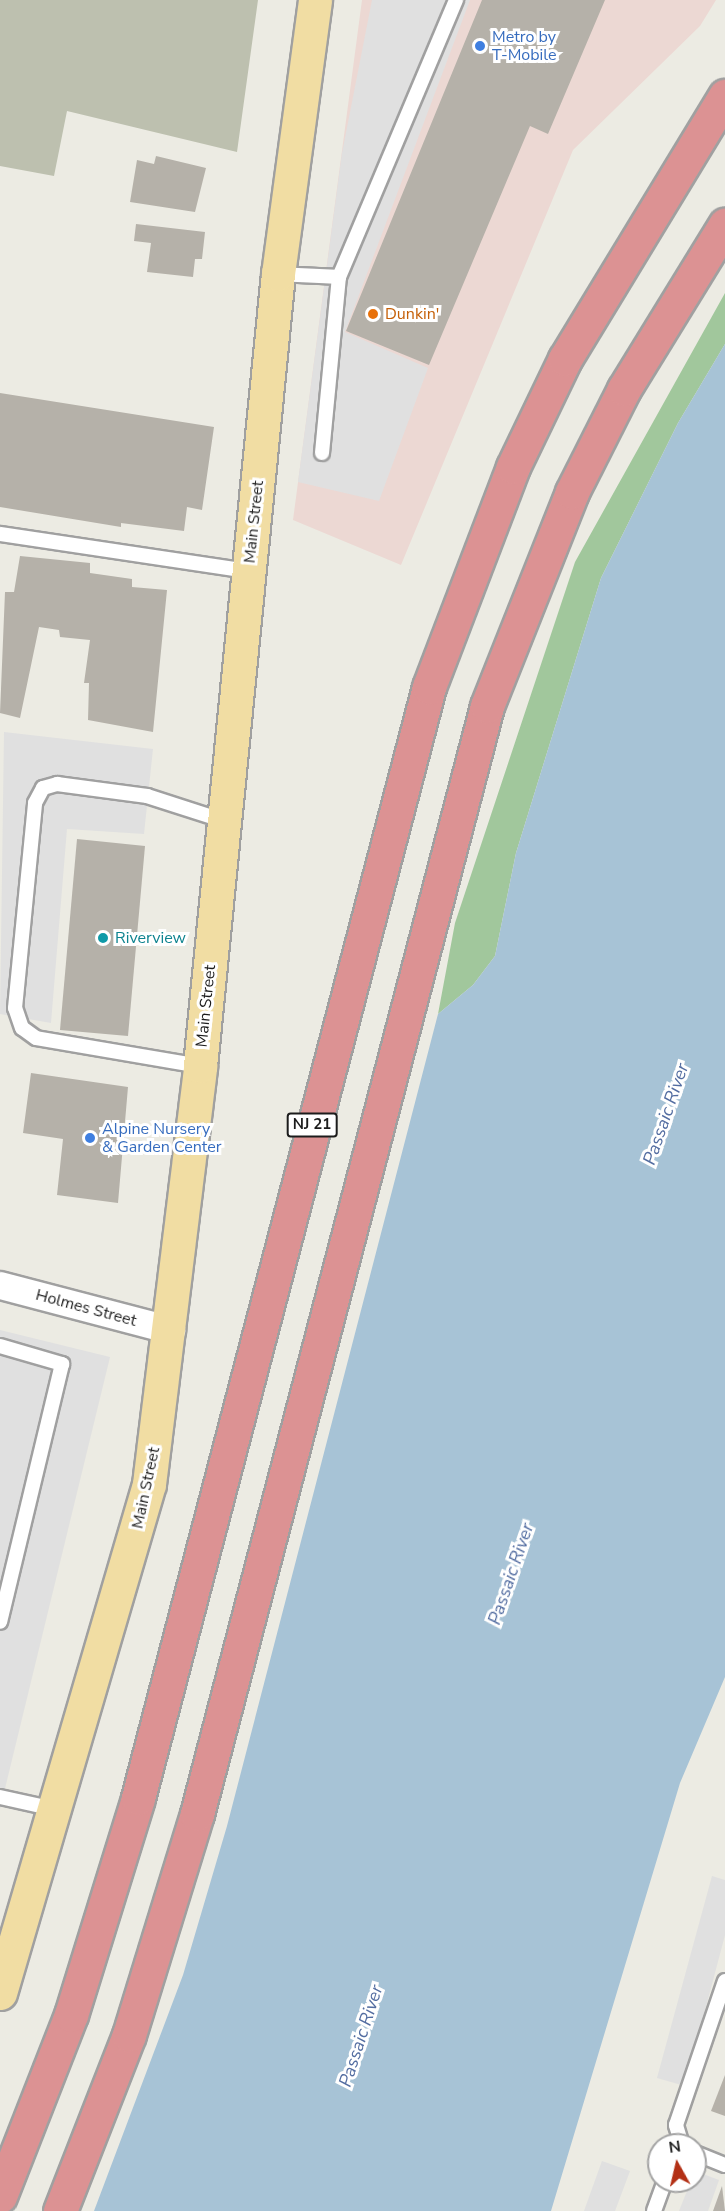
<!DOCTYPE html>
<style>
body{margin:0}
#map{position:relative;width:725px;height:2211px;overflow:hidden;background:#ecebe3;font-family:"Nunito Sans",sans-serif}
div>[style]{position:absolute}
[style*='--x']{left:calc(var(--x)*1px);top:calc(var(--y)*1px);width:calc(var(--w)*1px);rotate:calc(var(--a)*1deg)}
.commercial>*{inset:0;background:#ecd8d3}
.construction>*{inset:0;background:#bdc0af}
.forest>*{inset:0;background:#a1c79c}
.parking>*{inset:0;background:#e0e0e0}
.water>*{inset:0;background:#a7c3d6}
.building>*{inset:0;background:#b5b1a9}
.roads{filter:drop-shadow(2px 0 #a0a0a0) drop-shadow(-2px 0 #a0a0a0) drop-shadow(0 2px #a0a0a0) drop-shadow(0 -2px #a0a0a0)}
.service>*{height:14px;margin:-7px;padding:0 7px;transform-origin:7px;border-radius:7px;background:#fff}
.minor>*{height:27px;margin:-13.5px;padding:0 13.5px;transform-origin:13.5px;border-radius:13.5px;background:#fff}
.primary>*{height:33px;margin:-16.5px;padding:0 16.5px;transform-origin:16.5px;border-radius:16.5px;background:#f1dda3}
.motorway>*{height:33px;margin:-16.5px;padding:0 16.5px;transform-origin:16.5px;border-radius:16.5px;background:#dc9293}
.dots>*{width:16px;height:16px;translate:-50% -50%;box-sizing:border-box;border:3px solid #fff;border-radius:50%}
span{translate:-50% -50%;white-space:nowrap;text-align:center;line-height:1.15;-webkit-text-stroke:6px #fff;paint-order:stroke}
.shield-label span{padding:2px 4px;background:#fff;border:2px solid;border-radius:4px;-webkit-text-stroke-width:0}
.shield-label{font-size:15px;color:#1c1c1c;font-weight:700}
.shop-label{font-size:16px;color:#366cbe}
.left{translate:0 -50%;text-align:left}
.food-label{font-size:16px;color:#c56008}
.street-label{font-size:16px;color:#1c1c1c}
.culture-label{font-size:16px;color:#0d838f}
.water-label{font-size:18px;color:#536da1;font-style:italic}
.north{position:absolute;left:647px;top:2133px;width:60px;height:60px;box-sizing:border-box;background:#fff;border:2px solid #a4a4a4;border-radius:50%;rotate:352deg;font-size:16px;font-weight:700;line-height:24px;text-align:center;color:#1c1c1c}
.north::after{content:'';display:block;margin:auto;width:21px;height:27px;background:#b33015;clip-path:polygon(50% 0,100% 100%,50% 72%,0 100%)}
</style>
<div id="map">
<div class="commercial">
<div style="clip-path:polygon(362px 0,716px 0,700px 26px,573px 150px,401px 565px,293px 520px)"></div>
</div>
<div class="construction">
<div style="clip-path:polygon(0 0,258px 0,237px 152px,67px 111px,54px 176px,0 166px)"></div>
</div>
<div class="forest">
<div style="clip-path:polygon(725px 293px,725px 344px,678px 423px,601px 578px,516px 853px,495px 956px,473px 985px,438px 1014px,455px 923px,575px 562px)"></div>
</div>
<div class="parking">
<div style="clip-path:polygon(372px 0,470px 0,345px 332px,428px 368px,379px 501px,298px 482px,342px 153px)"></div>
<div style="clip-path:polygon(4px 732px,153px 749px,144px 834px,67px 829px,51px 1023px,0 1014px)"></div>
<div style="clip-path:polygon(0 1330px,110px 1357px,0 1809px)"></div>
<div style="clip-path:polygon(712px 1876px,725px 1880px,725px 1935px,685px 2086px,657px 2078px)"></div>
<div style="clip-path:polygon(602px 2161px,630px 2171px,615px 2211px,584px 2211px)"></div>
<div style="clip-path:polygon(695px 2171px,719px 2180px,708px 2211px,679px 2211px)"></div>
</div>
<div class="water">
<div style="clip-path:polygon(725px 344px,725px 1677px,680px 1783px,551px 2211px,94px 2211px,183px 1975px,227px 1826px,438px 1014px,473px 985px,495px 956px,516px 853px,601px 578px,678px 423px)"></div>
</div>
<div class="building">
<div style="clip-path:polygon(482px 0,605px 0,548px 134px,530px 126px,429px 365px,346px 331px)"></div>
<div style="clip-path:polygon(156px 156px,206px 168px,195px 212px,130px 202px,137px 160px,154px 164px)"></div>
<div style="clip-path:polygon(136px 224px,205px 232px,202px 259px,195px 259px,193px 277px,147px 272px,151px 243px,134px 241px)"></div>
<div style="clip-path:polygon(0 393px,214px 427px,202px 510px,187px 507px,184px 531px,121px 523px,121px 527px,0 507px)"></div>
<div style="clip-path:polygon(20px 556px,90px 563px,90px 573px,132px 579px,132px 587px,167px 590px,153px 732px,88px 720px,89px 683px,84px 683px,90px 640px,60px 637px,59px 630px,39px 627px,20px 718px,0 713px,5px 592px,14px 592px)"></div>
<div style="clip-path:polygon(77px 839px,145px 846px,128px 1036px,60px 1030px)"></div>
<div style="clip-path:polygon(31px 1073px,128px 1087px,118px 1203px,57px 1195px,63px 1139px,23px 1133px)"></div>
<div style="clip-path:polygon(725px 2075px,725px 2116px,711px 2111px)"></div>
<div style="clip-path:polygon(722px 2186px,725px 2211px,713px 2211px)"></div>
</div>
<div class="roads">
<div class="service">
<div style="--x:278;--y:274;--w:61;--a:2.8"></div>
<div style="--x:339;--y:277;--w:301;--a:-67.1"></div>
<div style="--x:322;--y:453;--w:177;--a:-84.5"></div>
<div style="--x:0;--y:534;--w:252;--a:8.5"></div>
<div style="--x:200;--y:1066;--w:166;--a:-170.3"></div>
<div style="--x:36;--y:1038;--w:17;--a:-144"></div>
<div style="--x:22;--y:1028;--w:21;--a:-109"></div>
<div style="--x:15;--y:1008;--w:206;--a:-84.4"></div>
<div style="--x:35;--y:803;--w:17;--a:-62"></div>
<div style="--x:43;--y:788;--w:15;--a:-16"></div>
<div style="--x:57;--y:784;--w:91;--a:7.6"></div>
<div style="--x:147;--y:796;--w:82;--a:17.8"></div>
<div style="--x:0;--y:1346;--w:65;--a:16.2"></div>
<div style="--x:62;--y:1364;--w:265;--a:103.5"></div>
<div style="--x:0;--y:1797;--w:55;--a:12.5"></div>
<div style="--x:682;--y:2145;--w:21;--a:-107"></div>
<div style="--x:676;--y:2125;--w:152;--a:-71.2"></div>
<div style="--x:695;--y:2153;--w:32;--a:22"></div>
<div style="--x:654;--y:2211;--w:32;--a:-70"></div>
</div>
<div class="minor">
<div style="--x:0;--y:1285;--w:177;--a:14.7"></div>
</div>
<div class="primary">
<div style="--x:0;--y:1993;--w:530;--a:-73.68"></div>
<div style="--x:149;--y:1484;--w:421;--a:-83"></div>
<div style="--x:200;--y:1066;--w:796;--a:-84.38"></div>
<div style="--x:278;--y:274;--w:276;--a:-82.3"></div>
</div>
<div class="motorway">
<div style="--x:0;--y:2196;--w:194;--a:-68.6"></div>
<div style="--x:71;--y:2015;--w:227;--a:-72.8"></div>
<div style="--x:138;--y:1798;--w:1148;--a:-75.32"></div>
<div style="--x:429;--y:687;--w:235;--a:-69.1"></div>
<div style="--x:513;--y:467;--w:120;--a:-64.3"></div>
<div style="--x:565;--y:359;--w:308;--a:-58.7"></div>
<div style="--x:60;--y:2211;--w:189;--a:-68.6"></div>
<div style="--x:129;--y:2035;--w:231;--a:-72.9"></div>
<div style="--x:197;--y:1814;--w:1145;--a:-75.33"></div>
<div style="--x:487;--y:706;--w:230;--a:-68.3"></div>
<div style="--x:572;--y:492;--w:115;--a:-63.2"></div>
<div style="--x:624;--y:389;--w:193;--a:-58.4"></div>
</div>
</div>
<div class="dots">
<div style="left:480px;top:46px;background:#3f7fe0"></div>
<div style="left:373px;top:314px;background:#e8710a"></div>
<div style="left:103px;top:938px;background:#0f9aa8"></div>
<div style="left:90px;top:1138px;background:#3f7fe0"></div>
</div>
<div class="shield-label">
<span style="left:312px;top:1125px">NJ 21</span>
</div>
<div class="shop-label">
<span class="left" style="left:492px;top:46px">Metro by<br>T-Mobile</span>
<span class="left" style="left:102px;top:1138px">Alpine Nursery<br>&amp; Garden Center</span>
</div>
<div class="food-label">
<span class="left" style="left:385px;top:314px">Dunkin'</span>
</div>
<div class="street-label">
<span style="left:254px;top:522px;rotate:-84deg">Main Street</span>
<span style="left:206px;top:1006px;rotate:-84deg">Main Street</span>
<span style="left:86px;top:1308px;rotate:15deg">Holmes Street</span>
<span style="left:146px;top:1488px;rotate:-78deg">Main Street</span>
</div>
<div class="culture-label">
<span class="left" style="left:115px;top:938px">Riverview</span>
</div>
<div class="water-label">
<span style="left:666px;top:1114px;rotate:-71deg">Passaic River</span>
<span style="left:511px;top:1574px;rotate:-71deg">Passaic River</span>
<span style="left:361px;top:2036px;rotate:-72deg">Passaic River</span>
</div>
<div class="north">N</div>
</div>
